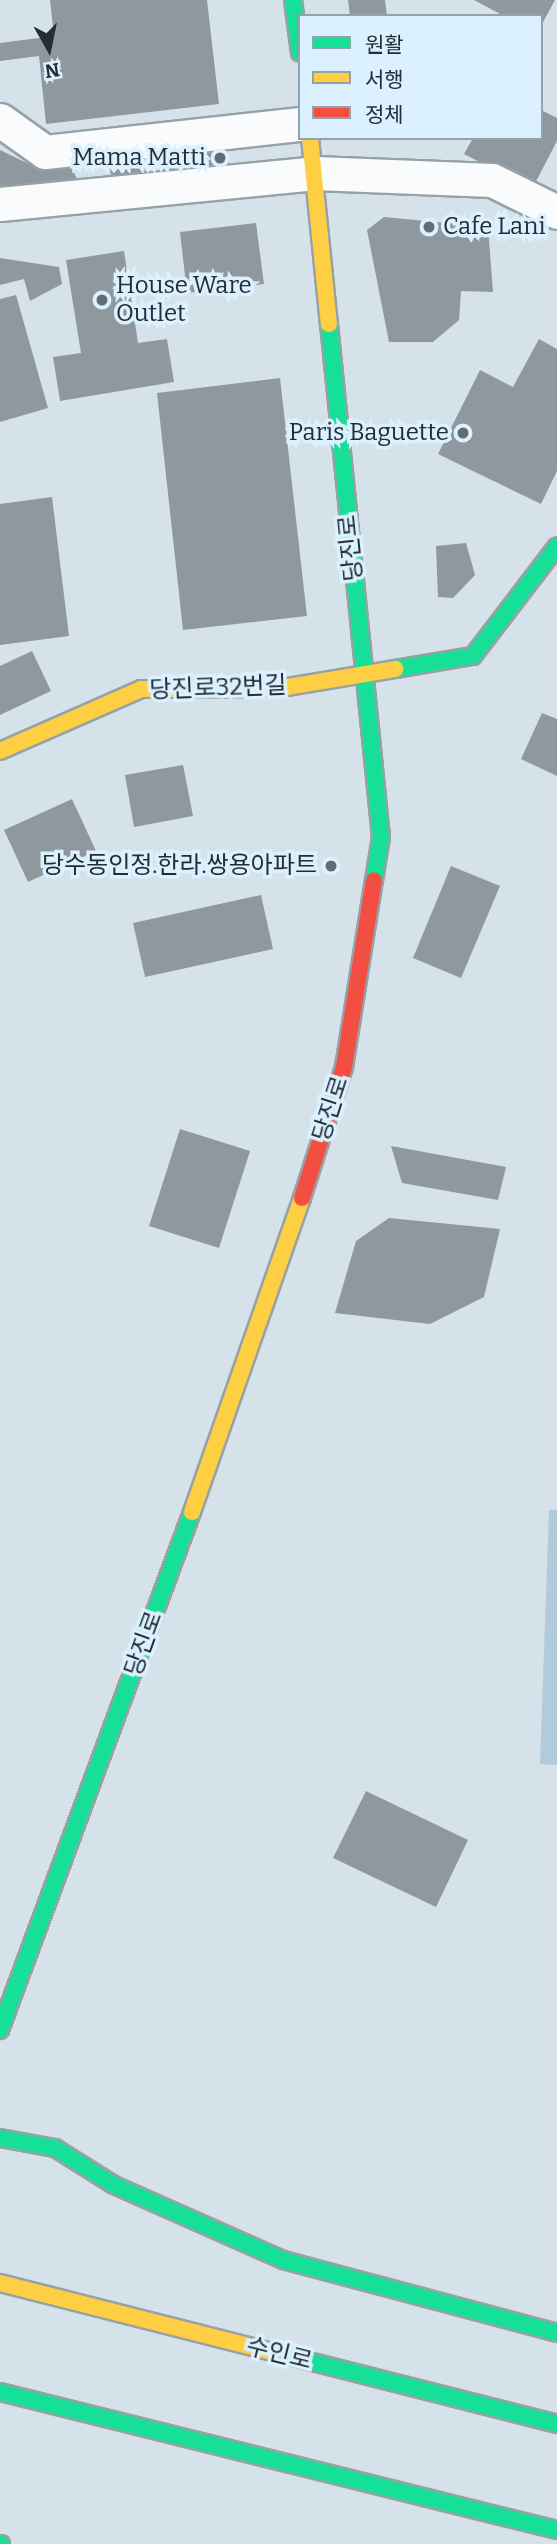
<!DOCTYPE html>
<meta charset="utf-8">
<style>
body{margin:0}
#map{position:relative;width:557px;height:2544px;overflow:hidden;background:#d6e2ea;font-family:Bitter,"Noto Sans KR",serif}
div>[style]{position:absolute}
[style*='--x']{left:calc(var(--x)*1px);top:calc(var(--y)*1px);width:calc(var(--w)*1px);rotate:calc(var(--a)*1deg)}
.green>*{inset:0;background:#b2cbdb}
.building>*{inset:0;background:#90989f}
.roads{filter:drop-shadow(2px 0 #97a1a6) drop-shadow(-2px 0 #97a1a6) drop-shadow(0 2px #97a1a6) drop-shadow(0 -2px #97a1a6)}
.street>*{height:33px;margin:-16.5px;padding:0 16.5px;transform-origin:16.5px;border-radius:16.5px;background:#f9fbfc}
.fast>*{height:16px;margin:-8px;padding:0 8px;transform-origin:8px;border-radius:8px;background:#16e098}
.slow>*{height:16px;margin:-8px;padding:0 8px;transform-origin:8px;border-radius:8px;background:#ffcf43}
.jam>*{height:16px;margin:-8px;padding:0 8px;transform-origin:8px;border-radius:8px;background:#f24e42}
.dots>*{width:19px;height:19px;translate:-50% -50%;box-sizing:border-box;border:4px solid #dbf1ff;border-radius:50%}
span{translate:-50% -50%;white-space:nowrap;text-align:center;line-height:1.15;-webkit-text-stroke:7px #dbf1ff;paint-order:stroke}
.poi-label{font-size:24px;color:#242d32}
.right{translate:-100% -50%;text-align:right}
.left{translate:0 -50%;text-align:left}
.street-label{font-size:24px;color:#242d32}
.legend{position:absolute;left:298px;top:14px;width:245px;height:126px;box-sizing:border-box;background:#dbf1ff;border:2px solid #92a3ad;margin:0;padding:9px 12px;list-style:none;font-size:21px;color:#242d32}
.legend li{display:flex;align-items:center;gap:14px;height:35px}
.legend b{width:35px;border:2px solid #92a3ad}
.north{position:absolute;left:14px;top:14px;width:70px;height:70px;-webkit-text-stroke:5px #dbf1ff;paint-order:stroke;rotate:171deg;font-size:19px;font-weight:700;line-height:28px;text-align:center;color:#242d32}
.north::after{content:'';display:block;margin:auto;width:24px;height:32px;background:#242d32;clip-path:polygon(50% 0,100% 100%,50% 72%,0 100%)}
</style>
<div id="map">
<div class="green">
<div style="clip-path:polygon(549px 1510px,557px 1510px,557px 1765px,540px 1764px)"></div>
</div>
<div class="building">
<div style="clip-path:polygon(50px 0,207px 0,219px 104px,46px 124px,39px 56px,0 61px,0 43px,54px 36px)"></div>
<div style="clip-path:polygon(348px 0,385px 0,387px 16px,350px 16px)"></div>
<div style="clip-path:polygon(474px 0,555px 0,541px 26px,541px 16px,504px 16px)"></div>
<div style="clip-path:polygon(541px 110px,557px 118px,557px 141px,532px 189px,464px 154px,473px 138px,541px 138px)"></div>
<div style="clip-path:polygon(227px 148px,230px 173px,164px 180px,161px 156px)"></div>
<div style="clip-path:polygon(0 150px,27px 163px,67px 159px,83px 191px,0 199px)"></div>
<div style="clip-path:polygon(143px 156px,146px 182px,112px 186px,109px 160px)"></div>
<div style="clip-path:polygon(384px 217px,488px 227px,493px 292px,461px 291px,459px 320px,433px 342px,389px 342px,367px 230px)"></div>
<div style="clip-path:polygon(256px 223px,264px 284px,187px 293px,180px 232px)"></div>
<div style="clip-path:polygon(124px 251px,138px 343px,167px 339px,174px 382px,60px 401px,53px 357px,81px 353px,66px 260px)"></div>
<div style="clip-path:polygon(0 258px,59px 267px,62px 284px,30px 301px,24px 279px,0 285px)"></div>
<div style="clip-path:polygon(16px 295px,48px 408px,0 422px,0 299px)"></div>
<div style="clip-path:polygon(539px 339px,557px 349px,557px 471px,541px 504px,438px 454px,480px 370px,513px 387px)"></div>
<div style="clip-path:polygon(280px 378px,307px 616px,183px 630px,157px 393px)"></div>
<div style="clip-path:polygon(52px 497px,69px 636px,0 645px,0 504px)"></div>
<div style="clip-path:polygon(466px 543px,475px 575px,453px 598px,438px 597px,436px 546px)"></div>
<div style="clip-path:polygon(32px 651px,51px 691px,0 715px,0 666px)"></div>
<div style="clip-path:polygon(542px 713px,557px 719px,557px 776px,521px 759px)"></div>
<div style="clip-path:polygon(183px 765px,193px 816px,134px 827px,125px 775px)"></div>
<div style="clip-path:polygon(72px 799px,96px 851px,28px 882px,4px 830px)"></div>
<div style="clip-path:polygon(451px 866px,500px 886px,461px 978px,413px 958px)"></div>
<div style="clip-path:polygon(261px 895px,273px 949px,145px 977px,133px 923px)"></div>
<div style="clip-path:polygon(180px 1129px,250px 1151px,219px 1248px,149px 1226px)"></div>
<div style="clip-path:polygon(391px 1146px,506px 1167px,498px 1200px,402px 1183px)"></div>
<div style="clip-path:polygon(389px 1218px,500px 1229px,484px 1297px,430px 1324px,335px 1313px,356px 1241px)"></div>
<div style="clip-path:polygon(366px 1791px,468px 1840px,436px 1907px,333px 1858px)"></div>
</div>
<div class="roads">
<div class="street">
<div style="--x:0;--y:120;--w:55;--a:35.4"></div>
<div style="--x:45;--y:152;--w:257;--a:-6.3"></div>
<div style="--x:0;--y:204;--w:317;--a:-5.6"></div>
<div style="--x:315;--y:173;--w:177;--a:2.3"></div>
<div style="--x:492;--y:180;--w:72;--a:26.2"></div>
</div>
<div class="fast">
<div style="--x:293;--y:0;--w:53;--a:82.5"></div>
<div style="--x:329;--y:324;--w:516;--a:84.21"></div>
<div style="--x:381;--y:837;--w:44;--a:99.2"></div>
<div style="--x:395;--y:669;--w:79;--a:-9.5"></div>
<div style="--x:473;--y:656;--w:138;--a:-52.6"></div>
<div style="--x:0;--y:2030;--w:552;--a:-69.66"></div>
<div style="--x:0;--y:2138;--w:56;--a:10.3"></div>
<div style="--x:55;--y:2148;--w:70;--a:32.1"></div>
<div style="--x:114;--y:2185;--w:185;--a:23.9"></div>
<div style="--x:283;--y:2260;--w:284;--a:14.9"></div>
<div style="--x:273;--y:2352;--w:293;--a:14.2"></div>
<div style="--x:0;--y:2392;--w:574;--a:13.92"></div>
<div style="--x:0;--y:2544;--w:1;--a:0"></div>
</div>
<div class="slow">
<div style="--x:310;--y:138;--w:187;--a:84.2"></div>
<div style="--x:0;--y:751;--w:154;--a:-23.7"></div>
<div style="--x:141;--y:689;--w:140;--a:-0.4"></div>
<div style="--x:281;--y:688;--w:116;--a:-9.5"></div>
<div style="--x:192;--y:1512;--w:333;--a:-70.7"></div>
<div style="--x:0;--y:2283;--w:282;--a:14.2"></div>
</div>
<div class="jam">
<div style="--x:302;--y:1198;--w:138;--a:-72.2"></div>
<div style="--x:344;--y:1067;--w:189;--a:-80.9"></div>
</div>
</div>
<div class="dots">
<div style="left:220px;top:158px;background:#626c72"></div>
<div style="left:429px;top:227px;background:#626c72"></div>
<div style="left:102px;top:300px;background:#626c72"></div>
<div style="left:463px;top:433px;background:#626c72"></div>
<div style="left:331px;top:866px;background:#626c72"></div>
</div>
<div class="poi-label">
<span class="right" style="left:206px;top:158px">Mama Matti</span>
<span class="left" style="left:443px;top:227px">Cafe Lani</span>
<span class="left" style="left:116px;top:300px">House Ware<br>Outlet</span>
<span class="right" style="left:449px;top:433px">Paris Baguette</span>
<span class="right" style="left:317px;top:866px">당수동인정.한라.쌍용아파트</span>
</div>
<div class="street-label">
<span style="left:351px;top:548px;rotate:-96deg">당진로</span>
<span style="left:218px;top:688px;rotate:-2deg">당진로32번길</span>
<span style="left:331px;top:1109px;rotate:-72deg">당진로</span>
<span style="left:144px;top:1644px;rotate:-70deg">당진로</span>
<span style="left:279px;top:2354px;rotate:14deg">수인로</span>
</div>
<ul class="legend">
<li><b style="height:9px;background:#16e098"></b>원활</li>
<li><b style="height:9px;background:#ffcf43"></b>서행</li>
<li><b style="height:9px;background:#f24e42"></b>정체</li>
</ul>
<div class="north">N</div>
</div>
